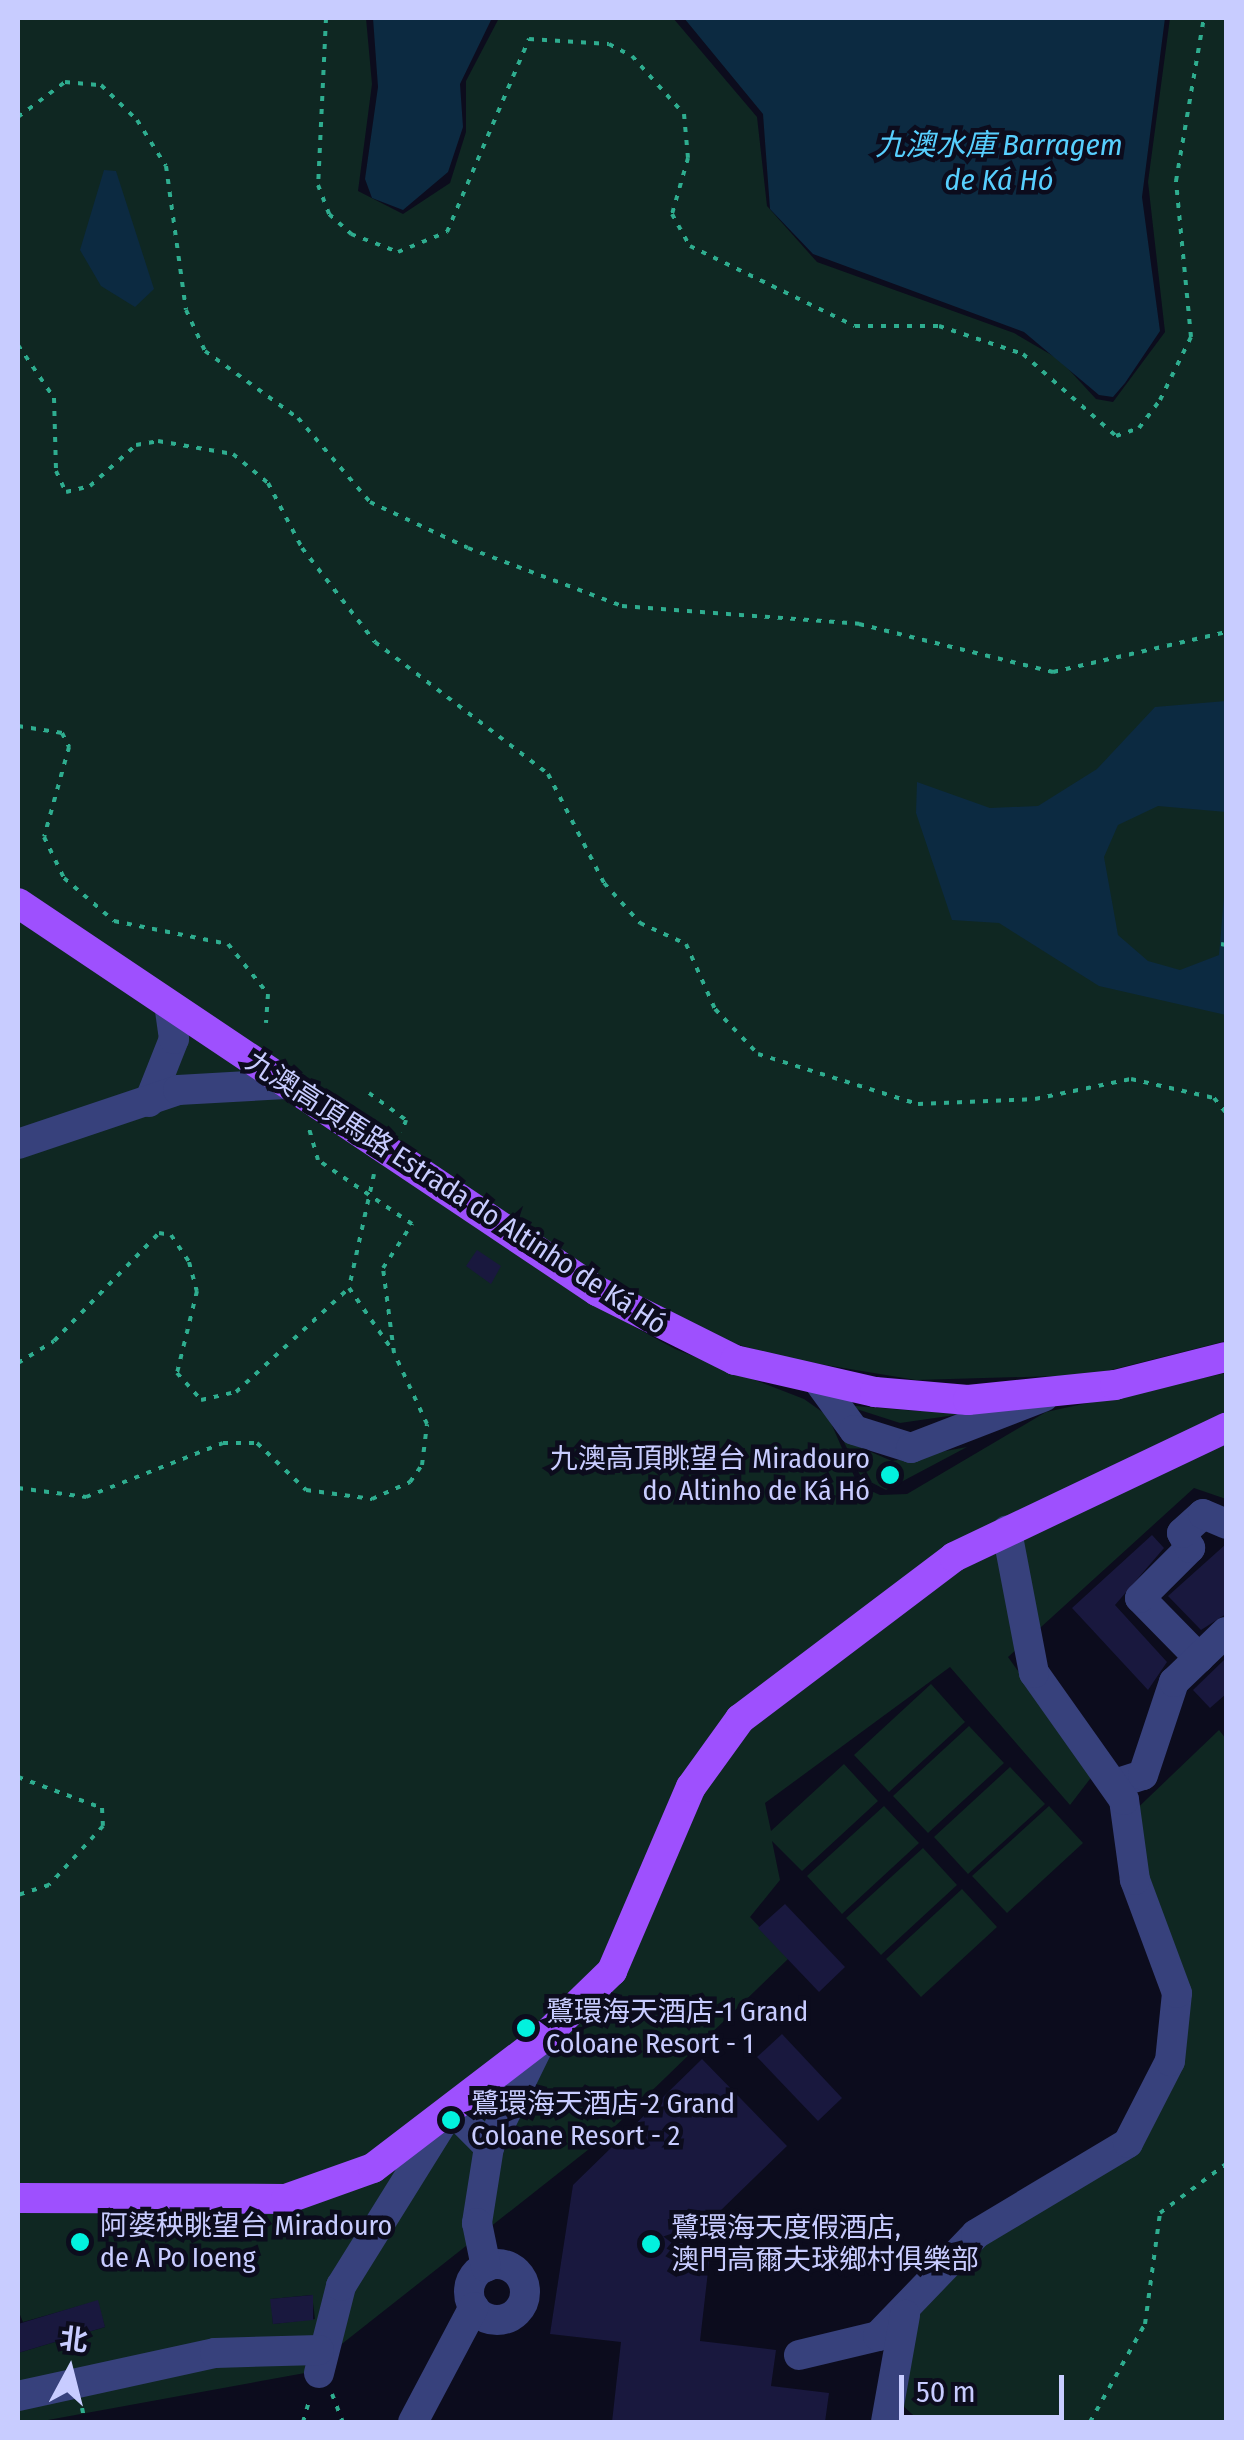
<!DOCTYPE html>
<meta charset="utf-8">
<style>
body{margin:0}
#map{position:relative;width:1244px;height:2440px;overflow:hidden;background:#0c0c1d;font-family:"Fira Sans Condensed","Noto Sans SC",sans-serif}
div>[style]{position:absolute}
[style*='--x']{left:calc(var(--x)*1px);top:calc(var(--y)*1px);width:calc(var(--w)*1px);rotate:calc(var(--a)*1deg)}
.green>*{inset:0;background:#0f2722}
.water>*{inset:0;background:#0c2a41}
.building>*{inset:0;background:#19183e}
.path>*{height:4px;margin-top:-2px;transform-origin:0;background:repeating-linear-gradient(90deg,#2ead8f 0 5px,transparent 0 13px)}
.minor>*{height:30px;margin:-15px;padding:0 15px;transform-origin:15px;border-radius:15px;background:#37417c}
.minor>.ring{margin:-15px;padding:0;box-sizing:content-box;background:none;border:30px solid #37417c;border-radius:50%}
.major>*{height:30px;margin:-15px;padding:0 15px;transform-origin:15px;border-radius:15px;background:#9e50fe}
.dots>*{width:28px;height:28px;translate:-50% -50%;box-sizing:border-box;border:5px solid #0c0c1d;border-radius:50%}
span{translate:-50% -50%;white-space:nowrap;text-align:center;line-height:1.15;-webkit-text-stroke:9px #0c0c1d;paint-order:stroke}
.street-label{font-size:28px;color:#c8ccff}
.poi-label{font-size:28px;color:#c8ccff}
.right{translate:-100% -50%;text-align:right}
.left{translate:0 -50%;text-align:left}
.water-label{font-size:30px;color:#57cffe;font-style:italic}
.frame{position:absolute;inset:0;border:20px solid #c8ccff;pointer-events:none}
.north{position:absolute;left:20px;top:2320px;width:100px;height:100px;-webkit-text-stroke:8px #0c0c1d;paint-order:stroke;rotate:7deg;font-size:28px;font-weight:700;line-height:40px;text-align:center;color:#c8ccff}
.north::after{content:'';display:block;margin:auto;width:35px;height:45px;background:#c8ccff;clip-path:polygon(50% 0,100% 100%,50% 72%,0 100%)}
.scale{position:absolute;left:899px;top:2375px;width:165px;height:45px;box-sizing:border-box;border:5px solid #c8ccff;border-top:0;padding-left:12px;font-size:30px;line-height:35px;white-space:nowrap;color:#c8ccff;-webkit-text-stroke:8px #0c0c1d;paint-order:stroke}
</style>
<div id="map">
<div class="green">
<div style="clip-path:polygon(evenodd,18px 18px,366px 18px,372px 84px,358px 191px,403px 214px,450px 183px,466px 132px,466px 81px,499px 18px,673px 18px,757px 117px,767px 206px,817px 262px,1014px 333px,1060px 360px,1096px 399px,1113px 402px,1165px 332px,1148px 182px,1170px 18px,1226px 18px,1226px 1341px,1091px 1375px,916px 1380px,789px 1359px,593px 1304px,675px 1349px,804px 1399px,828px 1416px,858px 1485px,880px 1495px,907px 1494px,1046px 1412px,1226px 1373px,1226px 1499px,1194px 1488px,1008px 1657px,1093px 1775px,1070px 1805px,950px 1667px,765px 1803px,771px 1831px,844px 1764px,878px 1801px,802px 1871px,772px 1841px,780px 1880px,750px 1917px,789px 1958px,603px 2138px,305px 2373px,37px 2422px,18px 2422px,18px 2353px,105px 2327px,97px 2301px,23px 2322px,18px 2310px,18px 18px,312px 2295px,315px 2319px,273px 2324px,271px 2299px,312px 2295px)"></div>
<div style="clip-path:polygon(844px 1405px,917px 1411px,983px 1411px,900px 1423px)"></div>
<div style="clip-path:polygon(843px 1440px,892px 1461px,967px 1447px,886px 1490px,861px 1477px)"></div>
<div style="clip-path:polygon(931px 1684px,965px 1722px,889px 1792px,854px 1755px)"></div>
<div style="clip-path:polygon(969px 1726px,1004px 1763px,928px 1833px,893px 1796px)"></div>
<div style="clip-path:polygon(1219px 1730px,1226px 1739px,1226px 2422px,921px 2422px,893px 2397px,905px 2315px,934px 2277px,1109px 2157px,1178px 2027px,1125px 1820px)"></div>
<div style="clip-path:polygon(1010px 1767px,1045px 1804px,968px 1874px,934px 1837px)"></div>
<div style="clip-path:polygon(884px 1806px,919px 1843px,842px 1914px,807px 1876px)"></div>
<div style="clip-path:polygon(1049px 1806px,1083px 1843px,1007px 1913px,972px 1876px)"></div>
<div style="clip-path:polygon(923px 1848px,957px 1885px,881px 1955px,846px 1918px)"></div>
<div style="clip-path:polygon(962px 1889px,997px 1927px,921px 1997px,886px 1959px)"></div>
</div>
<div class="water">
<div style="clip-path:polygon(373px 18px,492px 18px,460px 84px,463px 127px,448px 172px,403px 210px,372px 198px,365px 179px,378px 87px)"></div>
<div style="clip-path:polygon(684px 18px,1165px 18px,1142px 197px,1160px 331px,1125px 383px,1113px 397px,1099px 395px,1024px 332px,813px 254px,770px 209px,763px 114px)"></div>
<div style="clip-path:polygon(104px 170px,116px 171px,154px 289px,135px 307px,101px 286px,80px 250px)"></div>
<div style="clip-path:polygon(1226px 701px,1226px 812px,1158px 806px,1118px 825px,1104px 857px,1118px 935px,1148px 961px,1180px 970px,1219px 955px,1226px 873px,1226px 1015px,1099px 986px,999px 923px,952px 920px,916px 813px,917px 782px,990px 808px,1038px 806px,1097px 769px,1155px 707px)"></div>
</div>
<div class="building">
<div style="clip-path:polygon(477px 1250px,501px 1266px,491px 1284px,466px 1266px)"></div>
<div style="clip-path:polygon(1152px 1535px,1164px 1548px,1115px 1605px,1167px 1662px,1148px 1690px,1072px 1608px)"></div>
<div style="clip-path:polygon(1226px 1544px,1226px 1614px,1201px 1630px,1168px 1596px)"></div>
<div style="clip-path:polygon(1224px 1660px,1226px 1694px,1210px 1708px,1193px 1690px)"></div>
<div style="clip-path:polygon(785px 1904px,845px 1967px,819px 1992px,758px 1928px)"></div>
<div style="clip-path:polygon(782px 2034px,842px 2098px,818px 2121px,757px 2057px)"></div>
<div style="clip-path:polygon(702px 2059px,787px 2146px,680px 2250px,710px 2254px,700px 2341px,776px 2350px,771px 2386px,829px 2393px,825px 2422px,612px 2422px,621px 2342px,550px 2334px,573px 2185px)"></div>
<div style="clip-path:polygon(313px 2295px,313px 2320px,273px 2324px,270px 2299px)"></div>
<div style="clip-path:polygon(98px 2300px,105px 2327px,18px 2353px,18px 2324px)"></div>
</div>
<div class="path">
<div style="--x:326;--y:18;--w:167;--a:92.7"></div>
<div style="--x:318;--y:185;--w:31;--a:69"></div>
<div style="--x:329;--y:214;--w:30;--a:42"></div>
<div style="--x:351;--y:234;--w:50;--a:21"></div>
<div style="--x:398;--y:252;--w:53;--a:-22.2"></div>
<div style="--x:447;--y:232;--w:210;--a:-67"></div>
<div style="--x:529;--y:39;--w:80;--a:3.6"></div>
<div style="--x:609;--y:44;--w:26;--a:28"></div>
<div style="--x:632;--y:56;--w:78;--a:48.1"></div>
<div style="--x:684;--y:114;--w:44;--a:84.8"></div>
<div style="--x:688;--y:158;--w:58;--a:105.9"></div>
<div style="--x:672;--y:214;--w:37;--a:61"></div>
<div style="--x:690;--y:246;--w:183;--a:25.9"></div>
<div style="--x:855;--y:326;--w:84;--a:0"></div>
<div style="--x:939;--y:326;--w:89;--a:18.4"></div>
<div style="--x:1023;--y:354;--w:124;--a:41.4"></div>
<div style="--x:1116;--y:436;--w:24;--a:-19"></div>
<div style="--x:1139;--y:428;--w:35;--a:-53"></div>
<div style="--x:1160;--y:400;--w:70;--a:-63.8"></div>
<div style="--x:1191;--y:337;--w:157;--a:-95.5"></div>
<div style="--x:1176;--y:181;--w:165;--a:-80.3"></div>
<div style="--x:18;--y:117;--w:59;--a:-36.7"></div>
<div style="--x:65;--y:82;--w:36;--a:5"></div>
<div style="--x:101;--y:85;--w:50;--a:44.2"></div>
<div style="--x:137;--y:120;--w:54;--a:57.8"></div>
<div style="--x:166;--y:166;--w:145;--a:82.1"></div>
<div style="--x:186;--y:310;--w:45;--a:65.1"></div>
<div style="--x:205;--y:351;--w:115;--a:35.8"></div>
<div style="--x:298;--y:418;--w:111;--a:49.4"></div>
<div style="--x:370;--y:502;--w:108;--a:25.1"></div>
<div style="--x:468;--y:548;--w:165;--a:20.6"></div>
<div style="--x:622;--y:606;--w:238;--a:4.3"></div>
<div style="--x:859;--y:624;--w:200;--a:13.9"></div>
<div style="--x:1053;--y:672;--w:178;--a:-13"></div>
<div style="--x:18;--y:345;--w:64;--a:55.8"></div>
<div style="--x:54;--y:398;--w:73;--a:88.4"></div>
<div style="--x:56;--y:471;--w:23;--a:65"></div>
<div style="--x:66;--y:492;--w:25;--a:-14"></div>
<div style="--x:90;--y:486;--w:62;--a:-41.7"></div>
<div style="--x:136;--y:445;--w:22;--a:-10"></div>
<div style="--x:158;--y:441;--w:76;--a:9.8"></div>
<div style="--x:233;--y:454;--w:45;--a:39.6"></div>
<div style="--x:268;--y:483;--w:73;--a:62.4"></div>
<div style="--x:302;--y:548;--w:119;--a:52.2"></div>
<div style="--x:375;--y:642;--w:218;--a:37.3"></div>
<div style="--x:548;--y:774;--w:123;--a:62.8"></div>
<div style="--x:604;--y:883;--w:54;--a:48"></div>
<div style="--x:640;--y:923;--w:51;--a:24.5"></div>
<div style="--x:686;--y:944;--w:71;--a:66"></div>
<div style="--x:715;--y:1009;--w:62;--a:46.3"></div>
<div style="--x:758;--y:1054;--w:168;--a:17.4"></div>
<div style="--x:918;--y:1104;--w:117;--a:-2.4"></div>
<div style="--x:1035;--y:1099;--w:98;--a:-11.8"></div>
<div style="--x:1131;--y:1079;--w:85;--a:12.9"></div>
<div style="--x:1214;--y:1098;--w:19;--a:51"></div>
<div style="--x:18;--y:726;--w:45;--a:9"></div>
<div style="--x:62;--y:733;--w:16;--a:63"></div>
<div style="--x:69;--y:747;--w:93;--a:105.5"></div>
<div style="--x:44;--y:837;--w:46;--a:64"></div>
<div style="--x:64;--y:878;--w:66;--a:40.7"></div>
<div style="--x:114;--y:921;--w:116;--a:11.4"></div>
<div style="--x:228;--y:944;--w:64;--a:51.3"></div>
<div style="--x:268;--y:994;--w:29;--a:94"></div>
<div style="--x:1221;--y:944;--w:5;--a:11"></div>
<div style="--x:369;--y:1093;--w:46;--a:36.1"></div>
<div style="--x:406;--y:1120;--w:13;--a:108"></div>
<div style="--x:374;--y:1174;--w:117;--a:102.4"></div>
<div style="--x:349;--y:1288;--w:77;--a:55.1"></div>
<div style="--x:18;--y:1363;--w:42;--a:-31.4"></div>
<div style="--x:54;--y:1341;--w:151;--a:-45.8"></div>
<div style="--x:159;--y:1233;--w:12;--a:9"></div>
<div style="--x:171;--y:1235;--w:32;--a:56"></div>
<div style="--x:189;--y:1262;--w:30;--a:75"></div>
<div style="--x:197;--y:1291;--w:84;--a:103.7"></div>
<div style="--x:177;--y:1373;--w:36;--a:48"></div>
<div style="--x:201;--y:1400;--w:36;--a:-13"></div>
<div style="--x:236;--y:1392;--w:154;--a:-42.6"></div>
<div style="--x:18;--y:1488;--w:69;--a:7.5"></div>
<div style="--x:86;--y:1497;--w:147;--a:-21.5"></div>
<div style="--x:223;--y:1443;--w:34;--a:0"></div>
<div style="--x:257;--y:1443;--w:68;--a:43.8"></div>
<div style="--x:306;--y:1490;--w:67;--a:7.8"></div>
<div style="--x:372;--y:1499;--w:42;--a:-24.1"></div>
<div style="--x:410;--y:1482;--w:21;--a:-55"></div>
<div style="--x:422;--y:1465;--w:41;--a:-83"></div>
<div style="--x:427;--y:1424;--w:78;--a:-114.9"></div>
<div style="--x:394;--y:1353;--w:86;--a:-97.4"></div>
<div style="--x:383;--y:1268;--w:53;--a:-56.6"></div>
<div style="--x:412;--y:1224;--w:114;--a:-145.8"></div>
<div style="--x:318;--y:1160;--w:32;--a:-106"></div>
<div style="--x:18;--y:1777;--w:90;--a:20.3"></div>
<div style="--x:102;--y:1808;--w:18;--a:87"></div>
<div style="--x:103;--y:1826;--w:80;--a:132.5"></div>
<div style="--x:49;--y:1885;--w:33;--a:162"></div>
<div style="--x:332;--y:2394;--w:30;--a:69"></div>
<div style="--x:82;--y:2408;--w:14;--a:78"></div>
<div style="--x:303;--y:2422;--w:25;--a:-74"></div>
<div style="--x:1090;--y:2422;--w:112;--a:-60.7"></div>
<div style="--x:1145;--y:2324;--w:112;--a:-82.3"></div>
<div style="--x:1160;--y:2213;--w:82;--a:-36.6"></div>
</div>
<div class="minor">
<div style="--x:149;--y:1102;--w:68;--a:-68.4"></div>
<div style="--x:174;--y:1039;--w:34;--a:-98"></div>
<div style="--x:18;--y:1144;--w:169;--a:-18.6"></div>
<div style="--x:178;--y:1090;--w:108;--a:-3.2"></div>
<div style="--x:819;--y:1382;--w:59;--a:53.9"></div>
<div style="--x:854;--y:1430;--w:60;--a:17.5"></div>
<div style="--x:911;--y:1448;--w:142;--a:-21.1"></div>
<div style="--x:1199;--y:1658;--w:84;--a:-134.5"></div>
<div style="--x:1140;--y:1598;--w:71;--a:-45"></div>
<div style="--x:1190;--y:1548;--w:17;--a:-118"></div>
<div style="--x:1182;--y:1533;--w:28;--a:-42"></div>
<div style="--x:1203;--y:1514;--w:25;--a:23"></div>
<div style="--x:1118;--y:1783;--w:26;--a:-18"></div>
<div style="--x:1143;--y:1775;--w:98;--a:-71.6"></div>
<div style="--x:1174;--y:1682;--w:72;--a:-43.9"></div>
<div style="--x:489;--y:2147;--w:120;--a:-63.9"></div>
<div class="ring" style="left:469px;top:2264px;width:26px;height:26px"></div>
<div style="--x:799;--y:2355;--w:81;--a:-13.5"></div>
<div style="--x:878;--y:2336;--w:141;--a:-46.1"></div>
<div style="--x:976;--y:2234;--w:177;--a:-30.9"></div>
<div style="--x:1128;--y:2143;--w:92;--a:-62.9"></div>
<div style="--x:1170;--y:2061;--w:68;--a:-84.1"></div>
<div style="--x:1177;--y:1993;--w:121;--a:-110.4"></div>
<div style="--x:1135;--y:1880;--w:81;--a:-97.8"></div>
<div style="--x:1124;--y:1800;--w:156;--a:-125.3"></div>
<div style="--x:1034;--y:1673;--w:145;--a:-100.8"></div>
<div style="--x:319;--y:2373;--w:90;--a:-75.8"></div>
<div style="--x:341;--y:2286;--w:208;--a:-58.1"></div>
<div style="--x:451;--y:2109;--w:54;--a:45"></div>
<div style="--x:489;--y:2147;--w:77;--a:99"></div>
<div style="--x:477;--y:2223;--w:45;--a:78.4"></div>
<div style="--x:18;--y:2396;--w:202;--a:-12.3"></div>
<div style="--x:215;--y:2353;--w:104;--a:-1.7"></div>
<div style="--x:413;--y:2422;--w:130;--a:-62.1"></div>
<div style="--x:886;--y:2422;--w:109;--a:-79.9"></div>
</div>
<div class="major">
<div style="--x:18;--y:903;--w:697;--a:33.83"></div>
<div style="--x:597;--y:1291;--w:154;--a:26.6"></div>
<div style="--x:735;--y:1360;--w:144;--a:12.9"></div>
<div style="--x:875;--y:1392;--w:93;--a:4.9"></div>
<div style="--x:968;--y:1400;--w:148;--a:-5.8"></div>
<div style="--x:1115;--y:1385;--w:114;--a:-14.2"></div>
<div style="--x:18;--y:2198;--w:268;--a:0.2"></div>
<div style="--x:286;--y:2199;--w:92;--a:-19.6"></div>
<div style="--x:373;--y:2168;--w:213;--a:-37.4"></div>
<div style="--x:542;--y:2039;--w:98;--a:-44.2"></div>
<div style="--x:612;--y:1971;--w:200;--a:-66.8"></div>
<div style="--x:691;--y:1787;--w:84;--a:-54.2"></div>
<div style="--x:740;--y:1719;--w:268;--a:-37.1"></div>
<div style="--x:954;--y:1557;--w:301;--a:-25.4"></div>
</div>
<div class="dots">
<div style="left:890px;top:1475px;background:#02f1de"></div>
<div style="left:526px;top:2028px;background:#02f1de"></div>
<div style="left:451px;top:2120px;background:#02f1de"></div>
<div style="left:80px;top:2242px;background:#02f1de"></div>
<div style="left:651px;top:2244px;background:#02f1de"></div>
</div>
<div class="street-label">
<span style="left:456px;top:1193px;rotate:33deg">九澳高頂馬路 Estrada do Altinho de Ká Hó</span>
</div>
<div class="poi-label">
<span class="right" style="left:870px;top:1475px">九澳高頂眺望台 Miradouro<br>do Altinho de Ká Hó</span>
<span class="left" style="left:546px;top:2028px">鷺環海天酒店-1 Grand<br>Coloane Resort - 1</span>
<span class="left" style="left:471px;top:2120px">鷺環海天酒店-2 Grand<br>Coloane Resort - 2</span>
<span class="left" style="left:100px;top:2242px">阿婆秧眺望台 Miradouro<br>de A Po Ioeng</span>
<span class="left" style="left:671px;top:2244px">鷺環海天度假酒店,<br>澳門高爾夫球鄉村俱樂部</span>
</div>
<div class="water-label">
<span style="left:999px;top:162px">九澳水庫 Barragem<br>de Ká Hó</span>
</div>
<div class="frame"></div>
<div class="north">北</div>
<div class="scale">50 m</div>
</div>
